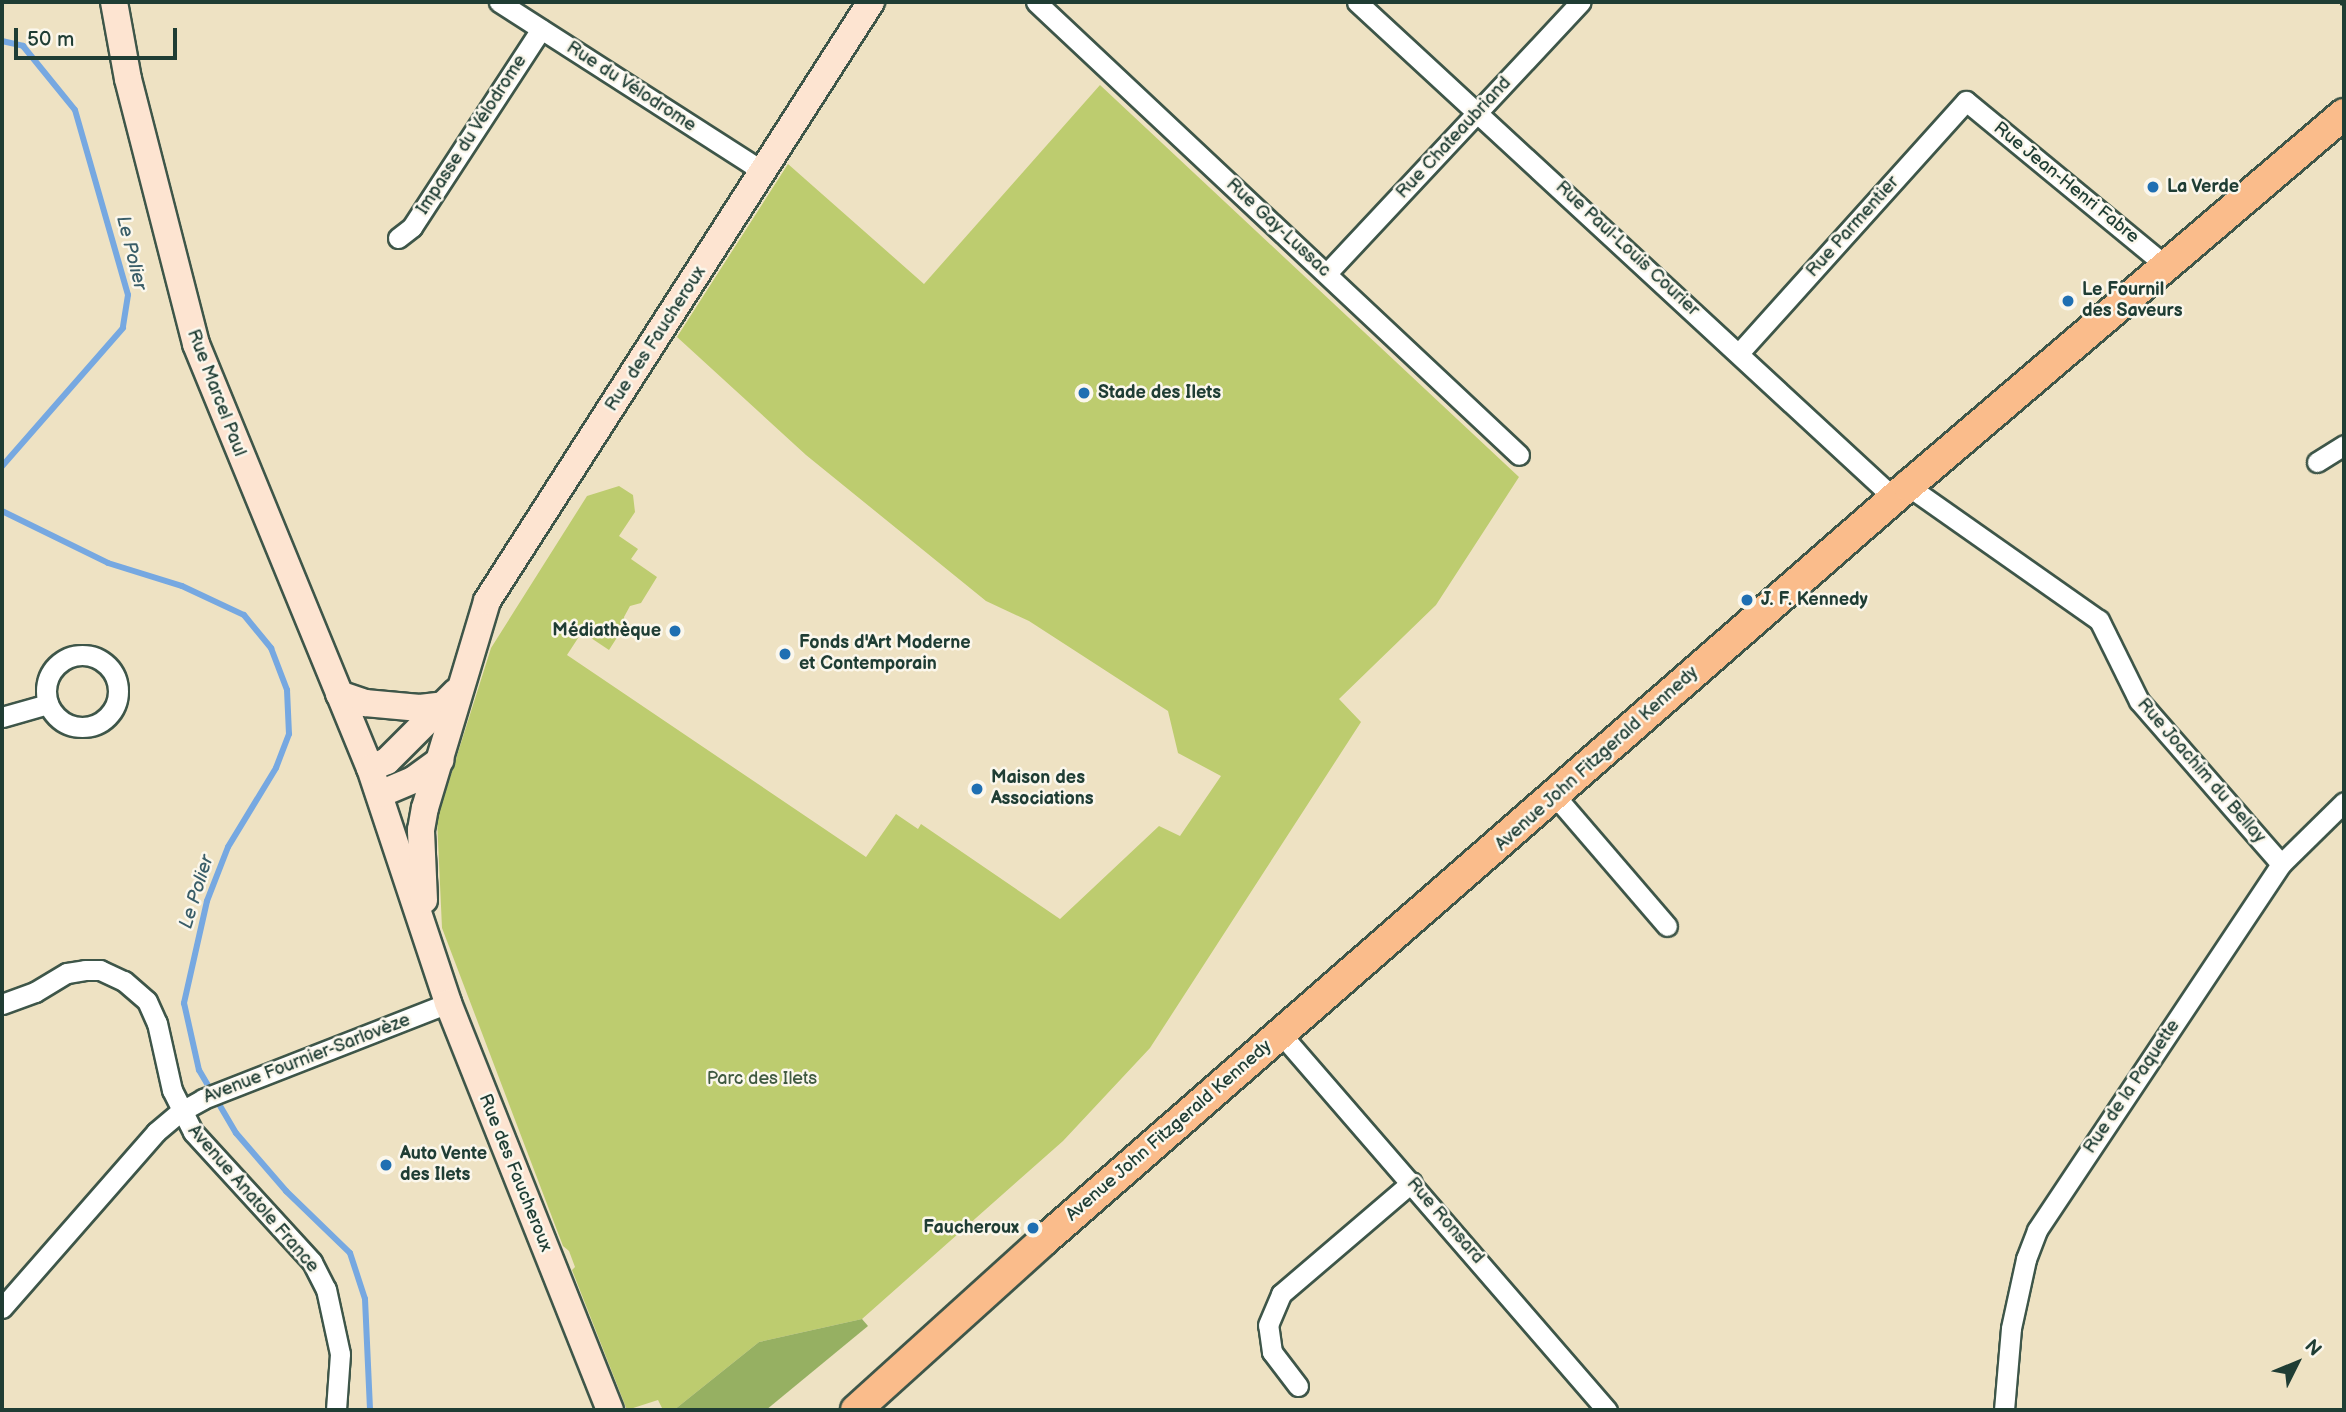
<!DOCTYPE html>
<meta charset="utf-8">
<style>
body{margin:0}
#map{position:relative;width:2346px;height:1412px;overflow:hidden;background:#eee2c3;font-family:"Balsamiq Sans",sans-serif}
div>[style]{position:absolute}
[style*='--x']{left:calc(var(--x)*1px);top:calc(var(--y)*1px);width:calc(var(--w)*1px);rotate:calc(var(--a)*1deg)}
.green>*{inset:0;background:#bdcc6f}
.forest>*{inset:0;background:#96b062}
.stream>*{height:6px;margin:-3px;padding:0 3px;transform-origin:3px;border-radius:3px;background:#76a8e1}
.roads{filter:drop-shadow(2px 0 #3e5649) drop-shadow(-2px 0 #3e5649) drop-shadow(0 2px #3e5649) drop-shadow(0 -2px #3e5649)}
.street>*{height:19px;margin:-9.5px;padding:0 9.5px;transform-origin:9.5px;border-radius:9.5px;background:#fff}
.street>.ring{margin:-9.5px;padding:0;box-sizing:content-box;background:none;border:19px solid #fff;border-radius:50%}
.secondary>*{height:26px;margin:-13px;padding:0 13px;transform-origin:13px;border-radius:13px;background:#fde4d1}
.primary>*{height:30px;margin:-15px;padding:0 15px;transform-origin:15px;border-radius:15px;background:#fabc8b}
.rail>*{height:5px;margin-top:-2.5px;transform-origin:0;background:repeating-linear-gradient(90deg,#1f3d34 0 10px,transparent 0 15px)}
.dots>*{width:19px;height:19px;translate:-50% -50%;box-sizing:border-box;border:4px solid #fbf7ec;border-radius:50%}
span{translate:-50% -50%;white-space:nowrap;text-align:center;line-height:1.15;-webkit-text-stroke:5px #fbf7ec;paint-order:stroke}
.street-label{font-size:18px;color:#1f3d34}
.poi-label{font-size:18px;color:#1f3d34;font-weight:700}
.left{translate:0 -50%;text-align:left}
.right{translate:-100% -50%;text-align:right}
.park-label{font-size:18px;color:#3f5a40}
.water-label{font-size:19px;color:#395d68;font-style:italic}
.frame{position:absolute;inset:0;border:4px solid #1f3d34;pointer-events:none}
.north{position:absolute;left:2262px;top:1328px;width:70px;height:70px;-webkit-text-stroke:5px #fbf7ec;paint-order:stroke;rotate:47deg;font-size:19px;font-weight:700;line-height:28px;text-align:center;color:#1f3d34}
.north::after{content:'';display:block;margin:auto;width:24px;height:32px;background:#1f3d34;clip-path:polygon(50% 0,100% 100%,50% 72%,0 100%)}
.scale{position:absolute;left:14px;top:28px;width:163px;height:32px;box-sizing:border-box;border:4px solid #1f3d34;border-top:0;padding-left:9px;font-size:21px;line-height:24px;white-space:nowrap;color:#1f3d34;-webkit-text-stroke:5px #fbf7ec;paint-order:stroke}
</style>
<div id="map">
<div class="green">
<div style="clip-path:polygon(1100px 85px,1519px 477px,1436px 605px,1339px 699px,1361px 722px,1150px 1048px,1063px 1141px,862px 1319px,759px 1342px,674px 1410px,663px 1410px,658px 1400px,627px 1410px,572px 1270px,575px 1267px,569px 1251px,563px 1246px,442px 928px,437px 819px,491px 648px,587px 496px,619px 486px,633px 495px,635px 512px,619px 536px,638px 549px,631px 559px,657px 577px,641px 603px,630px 606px,624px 617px,625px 625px,609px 650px,582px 632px,567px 655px,866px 857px,896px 814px,918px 829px,921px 824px,1060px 919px,1159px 826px,1180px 836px,1221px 776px,1178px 753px,1168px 711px,1029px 621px,986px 601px,806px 455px,677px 337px,788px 164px,924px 284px)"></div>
</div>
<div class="forest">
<div style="clip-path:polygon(862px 1319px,868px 1326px,766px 1410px,674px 1410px,759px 1342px)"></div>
</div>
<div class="stream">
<div style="--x:2;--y:41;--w:22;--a:13"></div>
<div style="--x:23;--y:46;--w:82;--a:50.9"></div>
<div style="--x:75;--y:110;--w:192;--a:74"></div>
<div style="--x:128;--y:295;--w:33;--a:99"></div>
<div style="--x:123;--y:328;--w:184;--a:131.2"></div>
<div style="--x:2;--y:511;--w:118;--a:26.1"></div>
<div style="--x:108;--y:563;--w:77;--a:17.3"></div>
<div style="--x:182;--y:586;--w:68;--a:25.1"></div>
<div style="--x:244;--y:615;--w:43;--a:50.7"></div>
<div style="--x:271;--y:648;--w:45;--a:69.1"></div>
<div style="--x:287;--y:690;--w:44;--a:87.4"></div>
<div style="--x:289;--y:734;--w:36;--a:111"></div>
<div style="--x:276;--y:768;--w:92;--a:121.3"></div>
<div style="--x:228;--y:847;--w:58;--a:111.3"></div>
<div style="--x:207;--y:901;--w:105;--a:102.7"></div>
<div style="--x:184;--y:1003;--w:69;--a:77.4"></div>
<div style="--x:199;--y:1070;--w:73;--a:59.6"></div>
<div style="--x:236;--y:1133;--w:77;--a:49.2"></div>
<div style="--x:286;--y:1191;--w:89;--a:44.1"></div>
<div style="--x:350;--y:1253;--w:48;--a:71.9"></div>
<div style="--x:365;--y:1299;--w:111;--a:87.4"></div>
</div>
<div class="roads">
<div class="street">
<div style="--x:499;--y:2;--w:315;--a:32.7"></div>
<div style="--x:1036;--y:2;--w:662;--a:43.16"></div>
<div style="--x:1357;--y:2;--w:732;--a:42.73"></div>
<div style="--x:398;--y:238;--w:18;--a:-38"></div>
<div style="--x:412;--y:227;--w:236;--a:-56.9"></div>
<div style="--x:1327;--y:273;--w:371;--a:-46.9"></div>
<div style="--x:1739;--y:353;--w:339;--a:-48"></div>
<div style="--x:1966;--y:101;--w:259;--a:39.5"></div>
<div style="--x:2317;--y:462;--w:32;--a:-32"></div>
<div style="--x:1908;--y:486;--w:233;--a:35.1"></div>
<div style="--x:2099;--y:620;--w:90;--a:63.7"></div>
<div style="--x:2139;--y:701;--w:216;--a:48.9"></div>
<div class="ring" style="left:46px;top:655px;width:53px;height:53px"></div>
<div style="--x:2;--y:717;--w:48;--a:-15.8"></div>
<div style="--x:1556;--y:797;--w:170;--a:49.3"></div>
<div style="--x:2;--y:1004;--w:35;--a:-20"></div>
<div style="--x:35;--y:992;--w:37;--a:-31"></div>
<div style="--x:67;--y:973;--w:18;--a:-9"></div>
<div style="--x:85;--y:970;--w:15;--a:0"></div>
<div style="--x:100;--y:970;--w:26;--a:25"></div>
<div style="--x:124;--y:981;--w:30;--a:41"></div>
<div style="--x:147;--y:1001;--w:24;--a:66"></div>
<div style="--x:157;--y:1023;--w:69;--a:77.4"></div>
<div style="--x:172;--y:1090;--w:47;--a:63.4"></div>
<div style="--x:193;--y:1132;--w:176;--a:47.5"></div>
<div style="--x:312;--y:1262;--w:30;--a:63"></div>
<div style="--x:326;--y:1289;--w:66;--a:77.8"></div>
<div style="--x:340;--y:1354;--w:56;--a:94.1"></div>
<div style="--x:1281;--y:1034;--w:498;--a:49.1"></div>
<div style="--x:2;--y:1308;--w:234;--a:-48.8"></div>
<div style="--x:156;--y:1132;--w:31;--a:-40"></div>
<div style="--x:180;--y:1112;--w:26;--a:-29"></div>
<div style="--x:203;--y:1099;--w:263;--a:-21.4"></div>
<div style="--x:1298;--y:1386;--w:43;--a:-127.4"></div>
<div style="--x:1272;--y:1352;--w:27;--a:-98"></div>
<div style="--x:1268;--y:1325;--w:34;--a:-67"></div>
<div style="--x:1281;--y:1294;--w:172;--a:-40.5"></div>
<div style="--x:2004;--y:1410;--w:82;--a:-85.1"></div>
<div style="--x:2011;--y:1328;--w:71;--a:-77.7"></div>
<div style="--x:2026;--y:1259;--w:31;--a:-69"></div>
<div style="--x:2037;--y:1230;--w:440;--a:-56.3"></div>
<div style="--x:2281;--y:864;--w:88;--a:-44.5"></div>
</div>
<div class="secondary">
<div style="--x:114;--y:2;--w:78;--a:79.7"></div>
<div style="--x:128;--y:79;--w:274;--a:75.6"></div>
<div style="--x:196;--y:344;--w:458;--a:67.7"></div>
<div style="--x:370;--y:768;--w:248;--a:71.6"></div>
<div style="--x:448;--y:1003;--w:438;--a:68.3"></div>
<div style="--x:339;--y:694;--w:28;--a:19"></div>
<div style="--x:365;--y:703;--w:55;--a:5.2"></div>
<div style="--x:420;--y:708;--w:26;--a:-7"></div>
<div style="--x:370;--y:768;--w:18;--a:-22"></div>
<div style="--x:387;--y:761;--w:98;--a:-45"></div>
<div style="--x:380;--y:794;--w:36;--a:-23"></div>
<div style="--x:413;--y:780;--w:34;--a:-36"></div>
<div style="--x:424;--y:900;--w:70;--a:-92.5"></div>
<div style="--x:421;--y:830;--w:22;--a:-80"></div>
<div style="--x:425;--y:808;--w:216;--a:-73.3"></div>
<div style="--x:487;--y:601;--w:712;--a:-57.34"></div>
</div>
<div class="primary">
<div style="--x:856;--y:1410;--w:252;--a:-42.1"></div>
<div style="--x:1043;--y:1241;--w:1148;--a:-41.12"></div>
<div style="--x:1908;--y:486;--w:573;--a:-40.47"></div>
</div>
</div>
<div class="rail">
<div style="--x:2340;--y:2;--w:4;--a:14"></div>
</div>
<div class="dots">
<div style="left:2153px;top:187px;background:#1f6fb2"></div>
<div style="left:2068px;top:301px;background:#1f6fb2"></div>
<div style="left:1084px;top:393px;background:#1f6fb2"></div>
<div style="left:1747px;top:600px;background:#1f6fb2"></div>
<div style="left:675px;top:631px;background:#1f6fb2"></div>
<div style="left:785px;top:654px;background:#1f6fb2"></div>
<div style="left:977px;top:789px;background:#1f6fb2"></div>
<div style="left:386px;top:1165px;background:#1f6fb2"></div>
<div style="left:1033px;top:1228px;background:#1f6fb2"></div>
</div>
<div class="street-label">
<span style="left:631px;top:87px;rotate:33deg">Rue du Vélodrome</span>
<span style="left:472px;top:135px;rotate:-57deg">Impasse du Vélodrome</span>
<span style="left:1454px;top:138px;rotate:-47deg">Rue Chateaubriand</span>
<span style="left:2066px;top:183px;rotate:39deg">Rue Jean-Henri Fabre</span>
<span style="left:1853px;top:227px;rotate:-48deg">Rue Parmentier</span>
<span style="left:1278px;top:228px;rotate:43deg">Rue Gay-Lussac</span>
<span style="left:1627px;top:249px;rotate:43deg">Rue Paul-Louis Courier</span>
<span style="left:656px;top:339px;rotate:-57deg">Rue des Faucheroux</span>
<span style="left:216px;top:393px;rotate:69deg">Rue Marcel Paul</span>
<span style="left:1597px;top:759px;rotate:-42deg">Avenue John Fitzgerald Kennedy</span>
<span style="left:2201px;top:771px;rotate:49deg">Rue Joachim du Bellay</span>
<span style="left:307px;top:1059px;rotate:-21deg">Avenue Fournier-Sarlovèze</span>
<span style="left:2132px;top:1087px;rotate:-56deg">Rue de la Paquette</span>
<span style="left:1169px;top:1131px;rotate:-41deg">Avenue John Fitzgerald Kennedy</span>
<span style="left:515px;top:1173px;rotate:68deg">Rue des Faucheroux</span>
<span style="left:253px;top:1199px;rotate:49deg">Avenue Anatole France</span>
<span style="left:1445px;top:1221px;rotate:49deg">Rue Ronsard</span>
</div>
<div class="poi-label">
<span class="left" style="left:2167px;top:187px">La Verde</span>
<span class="left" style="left:2082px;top:301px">Le Fournil<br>des Saveurs</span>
<span class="left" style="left:1098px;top:393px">Stade des Ilets</span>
<span class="left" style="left:1761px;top:600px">J. F. Kennedy</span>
<span class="right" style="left:661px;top:631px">Médiathèque</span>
<span class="left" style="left:799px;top:654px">Fonds d'Art Moderne<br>et Contemporain</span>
<span class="left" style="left:991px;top:789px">Maison des<br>Associations</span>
<span class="left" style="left:400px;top:1165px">Auto Vente<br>des Ilets</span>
<span class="right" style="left:1019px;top:1228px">Faucheroux</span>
</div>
<div class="park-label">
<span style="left:762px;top:1079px">Parc des Ilets</span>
</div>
<div class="water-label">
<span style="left:131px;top:253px;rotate:76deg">Le Polier</span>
<span style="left:197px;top:892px;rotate:-73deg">Le Polier</span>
</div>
<div class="frame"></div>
<div class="north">N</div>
<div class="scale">50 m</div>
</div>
